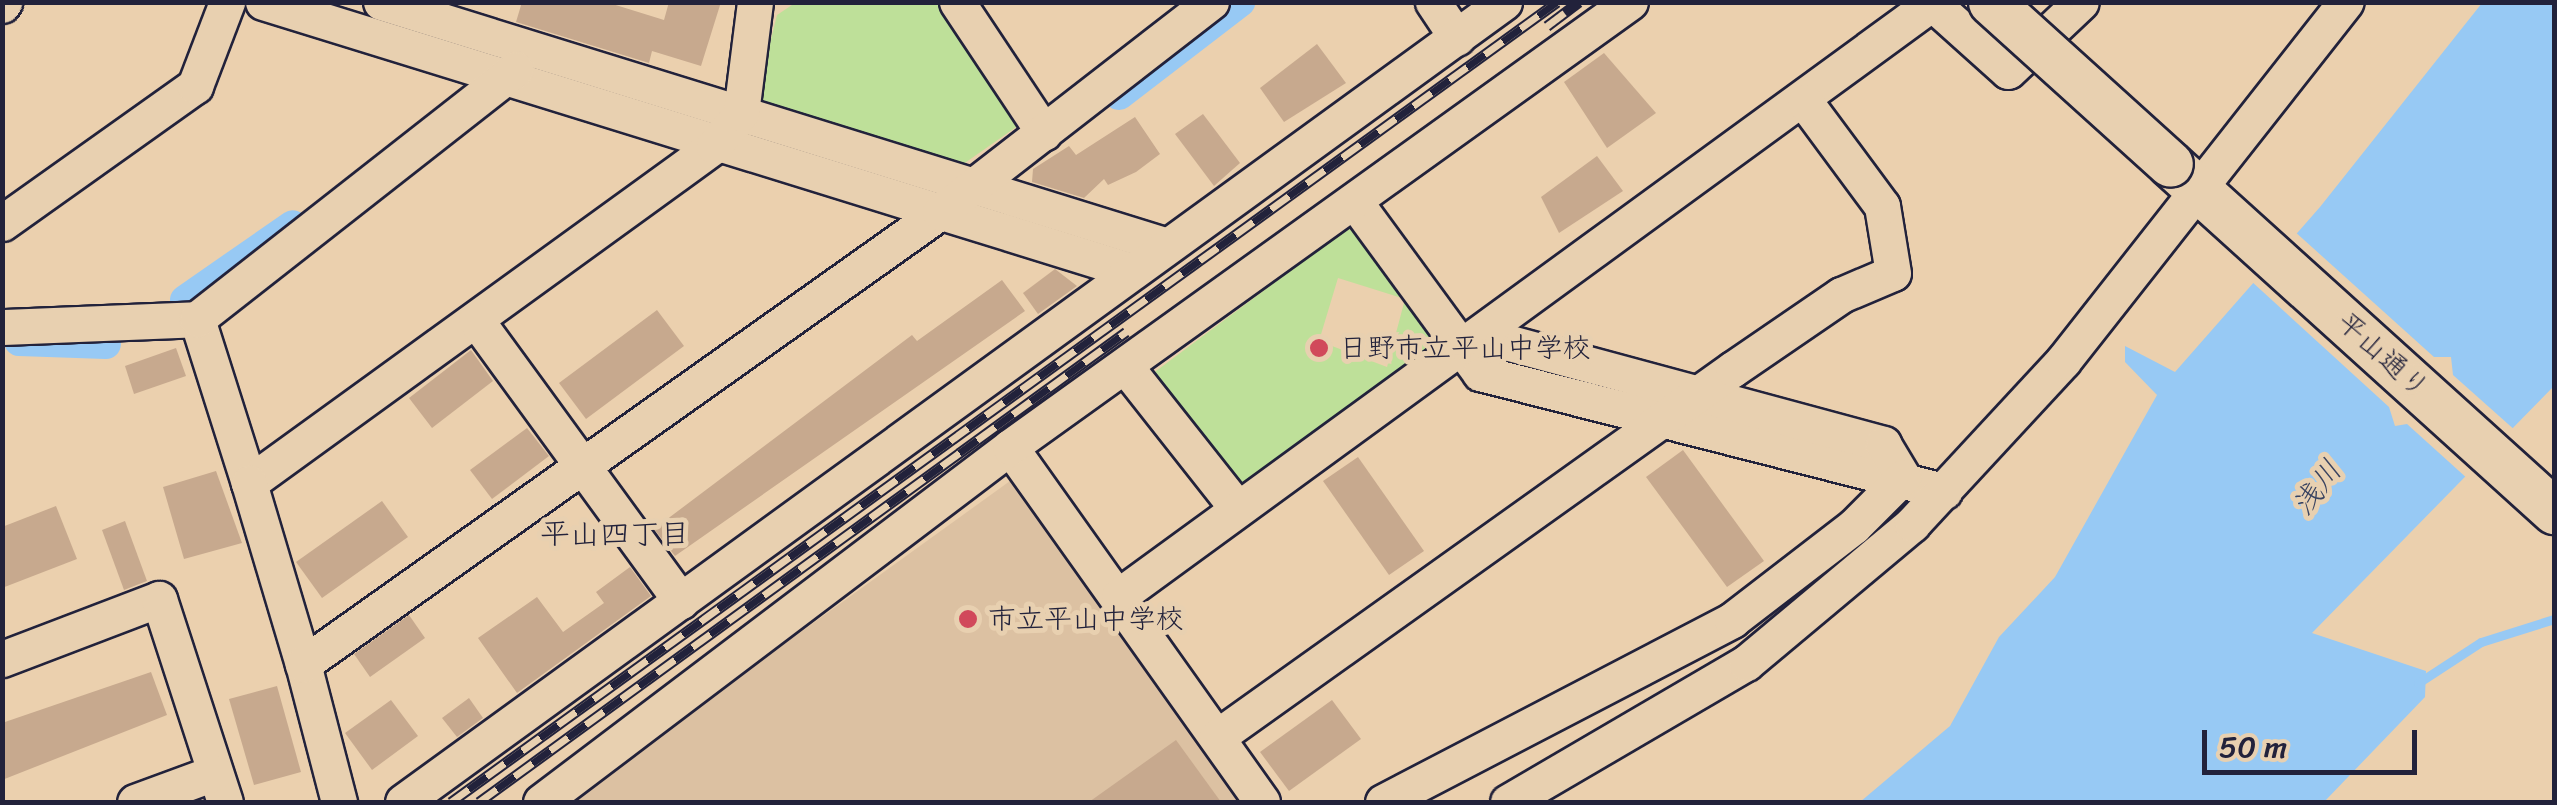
<!DOCTYPE html>
<meta charset="utf-8">
<style>
body{margin:0}
#map{position:relative;width:2557px;height:805px;overflow:hidden;background:#ebd0ae;font-family:Sriracha,"Klee One",sans-serif}
div>[style]{position:absolute}
[style*='--x']{left:calc(var(--x)*1px);top:calc(var(--y)*1px);width:calc(var(--w)*1px);rotate:calc(var(--a)*1deg)}
.built>*{inset:0;background:#dcc1a2}
.green>*{inset:0;background:#bee099}
.water>*{inset:0;background:#97c9f4}
.pier>*{inset:0;background:#ebd0ae}
.stream>*{height:9px;margin:-4.5px;padding:0 4.5px;transform-origin:4.5px;border-radius:4.5px;background:#97c9f4}
.canal>*{height:30px;margin:-15px;padding:0 15px;transform-origin:15px;border-radius:15px;background:#97c9f4}
.building>*{inset:0;background:#c7a98e}
.roads{filter:drop-shadow(2px 0 #22223b) drop-shadow(-2px 0 #22223b) drop-shadow(0 2px #22223b) drop-shadow(0 -2px #22223b)}
.minor>*{height:35px;margin:-17.5px;padding:0 17.5px;transform-origin:17.5px;border-radius:17.5px;background:#e8d0b0}
.major>*{height:45px;margin:-22.5px;padding:0 22.5px;transform-origin:22.5px;border-radius:22.5px;background:#e8d0b0}
.rail>*{height:11px;margin-top:-5.5px;transform-origin:0;background:repeating-linear-gradient(90deg,#e8d0b0 0 22px,#22223b 0 44px);box-sizing:border-box;border-block:2px solid #22223b}
.bridges{filter:drop-shadow(2px 0 #22223b) drop-shadow(-2px 0 #22223b) drop-shadow(0 2px #22223b) drop-shadow(0 -2px #22223b)}
.major-bridge>*{height:45px;margin:-22.5px;padding:0 22.5px;transform-origin:22.5px;border-radius:22.5px;background:#e8d0b0}
.dots>*{width:28px;height:28px;translate:-50% -50%;box-sizing:border-box;border:5px solid #e8d0b0;border-radius:50%}
span{translate:-50% -50%;white-space:nowrap;text-align:center;line-height:1.15;-webkit-text-stroke:10px #e8d0b0;paint-order:stroke}
.poi-label{font-size:28px;color:#22223b}
.left{translate:0 -50%;text-align:left}
.street-label{font-size:28px;color:#22223b}
.water-label{font-size:30px;color:#394360;font-style:italic}
.neighbourhood-label{font-size:30px;color:#22223b}
.frame{position:absolute;inset:0;border:5px solid #22223b;pointer-events:none}
.scale{position:absolute;left:2202px;top:730px;width:215px;height:45px;box-sizing:border-box;border:5px solid #22223b;border-top:0;padding-left:12px;font-size:30px;line-height:35px;white-space:nowrap;color:#22223b;-webkit-text-stroke:8px #e8d0b0;paint-order:stroke}
</style>
<div id="map">
<div class="built">
<div style="clip-path:polygon(1010px 481px,1024px 485px,1243px 802px,565px 802px)"></div>
</div>
<div class="green">
<div style="clip-path:polygon(795px 3px,942px 3px,1022px 123px,962px 165px,756px 99px,777px 15px)"></div>
<div style="clip-path:polygon(evenodd,1349px 227px,1437px 347px,1244px 490px,1152px 374px,1349px 227px,1338px 278px,1405px 299px,1387px 367px,1319px 341px,1338px 278px)"></div>
</div>
<div class="water">
<div style="clip-path:polygon(2482px 3px,2554px 3px,2554px 386px,2312px 633px,2426px 671px,2425px 697px,2324px 802px,1860px 802px,1950px 726px,1999px 637px,2055px 577px,2157px 395px,2125px 362px,2125px 346px,2175px 372px,2320px 207px)"></div>
</div>
<div class="pier">
<div style="clip-path:polygon(2293px 230px,2434px 357px,2451px 357px,2453px 375px,2517px 432px,2469px 480px,2407px 424px,2395px 426px,2389px 407px,2250px 280px)"></div>
</div>
<div class="stream">
<div style="--x:2418;--y:683;--w:75;--a:-33.1"></div>
<div style="--x:2481;--y:642;--w:77;--a:-17.5"></div>
</div>
<div class="canal">
<div style="--x:1119;--y:95;--w:153;--a:-37.5"></div>
<div style="--x:185;--y:300;--w:131;--a:-34.8"></div>
<div style="--x:19;--y:341;--w:87;--a:2"></div>
</div>
<div class="building">
<div style="clip-path:polygon(522px 2px,606px 2px,664px 20px,669px 2px,721px 2px,701px 66px,652px 51px,649px 63px,516px 22px)"></div>
<div style="clip-path:polygon(1317px 44px,1346px 83px,1284px 122px,1260px 88px)"></div>
<div style="clip-path:polygon(1604px 53px,1656px 113px,1607px 148px,1564px 82px)"></div>
<div style="clip-path:polygon(1203px 114px,1240px 163px,1214px 186px,1175px 134px)"></div>
<div style="clip-path:polygon(1135px 117px,1160px 154px,1136px 172px,1108px 185px,1104px 179px,1084px 198px,1032px 182px,1033px 169px,1069px 146px,1076px 155px)"></div>
<div style="clip-path:polygon(1597px 156px,1623px 191px,1559px 233px,1541px 197px)"></div>
<div style="clip-path:polygon(1055px 269px,1077px 286px,1038px 314px,1023px 293px)"></div>
<div style="clip-path:polygon(1002px 280px,1025px 311px,675px 556px,654px 529px,912px 335px,917px 341px)"></div>
<div style="clip-path:polygon(657px 310px,684px 346px,586px 419px,559px 383px)"></div>
<div style="clip-path:polygon(176px 348px,186px 376px,134px 394px,125px 366px)"></div>
<div style="clip-path:polygon(471px 350px,493px 381px,432px 428px,409px 398px)"></div>
<div style="clip-path:polygon(527px 428px,549px 456px,492px 499px,470px 470px)"></div>
<div style="clip-path:polygon(1683px 450px,1764px 561px,1727px 587px,1646px 477px)"></div>
<div style="clip-path:polygon(1358px 457px,1424px 551px,1389px 575px,1323px 481px)"></div>
<div style="clip-path:polygon(216px 471px,242px 543px,184px 559px,163px 487px)"></div>
<div style="clip-path:polygon(382px 501px,408px 537px,322px 598px,296px 562px)"></div>
<div style="clip-path:polygon(56px 506px,77px 559px,2px 588px,2px 527px)"></div>
<div style="clip-path:polygon(125px 521px,147px 581px,124px 590px,102px 530px)"></div>
<div style="clip-path:polygon(630px 567px,651px 596px,517px 693px,478px 638px,537px 597px,563px 632px,604px 603px,596px 592px)"></div>
<div style="clip-path:polygon(409px 615px,425px 638px,370px 677px,354px 654px)"></div>
<div style="clip-path:polygon(151px 672px,167px 715px,2px 780px,2px 723px)"></div>
<div style="clip-path:polygon(277px 686px,301px 772px,254px 785px,229px 699px)"></div>
<div style="clip-path:polygon(469px 698px,483px 718px,457px 737px,442px 718px)"></div>
<div style="clip-path:polygon(391px 700px,418px 736px,372px 770px,345px 733px)"></div>
<div style="clip-path:polygon(1332px 700px,1361px 739px,1289px 791px,1260px 752px)"></div>
<div style="clip-path:polygon(1176px 740px,1221px 802px,1089px 802px)"></div>
</div>
<div class="roads">
<div class="minor">
<div style="--x:263;--y:2;--w:907;--a:17.2"></div>
<div style="--x:381;--y:2;--w:820;--a:17.24"></div>
<div style="--x:957;--y:2;--w:157;--a:56.4"></div>
<div style="--x:1433;--y:2;--w:43;--a:56.3"></div>
<div style="--x:1931;--y:2;--w:103;--a:41.9"></div>
<div style="--x:2008;--y:71;--w:100;--a:-43.4"></div>
<div style="--x:2;--y:5;--w:4;--a:-56"></div>
<div style="--x:1355;--y:202;--w:212;--a:53.8"></div>
<div style="--x:1480;--y:373;--w:479;--a:14.3"></div>
<div style="--x:2;--y:223;--w:237;--a:-35.4"></div>
<div style="--x:195;--y:86;--w:90;--a:-69.1"></div>
<div style="--x:197;--y:319;--w:172;--a:72.4"></div>
<div style="--x:249;--y:483;--w:574;--a:-35.93"></div>
<div style="--x:714;--y:146;--w:43;--a:-50.7"></div>
<div style="--x:741;--y:113;--w:112;--a:-82.8"></div>
<div style="--x:476;--y:320;--w:348;--a:53.9"></div>
<div style="--x:2;--y:327;--w:195;--a:-2.3"></div>
<div style="--x:197;--y:319;--w:405;--a:-38.1"></div>
<div style="--x:1490;--y:327;--w:22;--a:43"></div>
<div style="--x:1506;--y:342;--w:391;--a:15.1"></div>
<div style="--x:1883;--y:444;--w:39;--a:59"></div>
<div style="--x:1125;--y:366;--w:182;--a:51.7"></div>
<div style="--x:1010;--y:447;--w:435;--a:54.6"></div>
<div style="--x:249;--y:483;--w:189;--a:73.4"></div>
<div style="--x:1119;--y:596;--w:1006;--a:-36.11"></div>
<div style="--x:2;--y:659;--w:168;--a:-20.9"></div>
<div style="--x:159;--y:599;--w:213;--a:72"></div>
<div style="--x:1217;--y:737;--w:634;--a:-35.5"></div>
<div style="--x:1733;--y:369;--w:131;--a:-34.4"></div>
<div style="--x:1841;--y:295;--w:56;--a:-22.9"></div>
<div style="--x:1893;--y:273;--w:68;--a:-99.3"></div>
<div style="--x:1882;--y:206;--w:129;--a:-126.5"></div>
<div style="--x:135;--y:802;--w:84;--a:-20.2"></div>
<div style="--x:339;--y:802;--w:143;--a:-104.6"></div>
<div style="--x:303;--y:664;--w:781;--a:-35.36"></div>
<div style="--x:940;--y:212;--w:343;--a:-37.8"></div>
<div style="--x:403;--y:802;--w:1361;--a:-36"></div>
<div style="--x:541;--y:802;--w:588;--a:-37.12"></div>
<div style="--x:1010;--y:447;--w:763;--a:-35.67"></div>
<div style="--x:1383;--y:802;--w:394;--a:-27.5"></div>
<div style="--x:1732;--y:620;--w:154;--a:-37.6"></div>
<div style="--x:1854;--y:526;--w:69;--a:-45"></div>
<div style="--x:1508;--y:802;--w:276;--a:-30.3"></div>
<div style="--x:1746;--y:663;--w:217;--a:-39.9"></div>
<div style="--x:1912;--y:524;--w:222;--a:-47.2"></div>
<div style="--x:2063;--y:361;--w:457;--a:-51.8"></div>
</div>
<div class="major">
<div style="--x:2170;--y:164;--w:518;--a:42.1"></div>
</div>
</div>
<div class="rail">
<div style="--x:1547;--y:26;--w:40;--a:-37"></div>
<div style="--x:451;--y:802;--w:1365;--a:-35.88"></div>
<div style="--x:479;--y:802;--w:800;--a:-36"></div>
</div>
<div class="bridges">
<div class="major-bridge">
<div style="--x:1991;--y:2;--w:241;--a:42.1"></div>
</div>
</div>
<div class="dots">
<div style="left:1319px;top:348px;background:#d1495b"></div>
<div style="left:968px;top:619px;background:#d1495b"></div>
</div>
<div class="poi-label">
<span class="left" style="left:1339px;top:348px">日野市立平山中学校</span>
<span class="left" style="left:988px;top:619px">市立平山中学校</span>
</div>
<div class="street-label">
<span style="left:2383px;top:355px;rotate:42deg">平山通り</span>
</div>
<div class="water-label">
<span style="left:2317px;top:488px;rotate:-53deg">浅川</span>
</div>
<div class="neighbourhood-label">
<span style="left:615px;top:534px">平山四丁目</span>
</div>
<div class="frame"></div>
<div class="scale">50 m</div>
</div>
